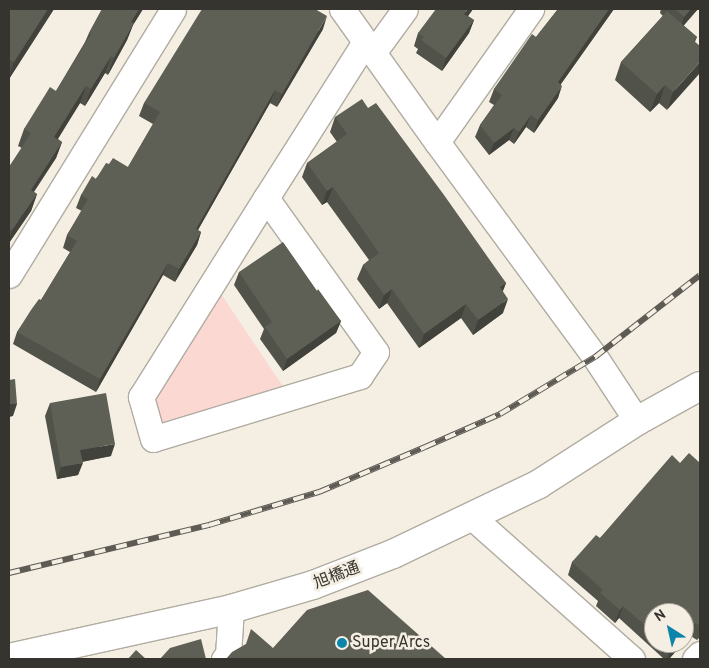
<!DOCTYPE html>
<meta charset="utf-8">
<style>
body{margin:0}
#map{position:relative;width:709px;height:668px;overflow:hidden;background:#f4eee3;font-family:Overpass,"Noto Sans JP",sans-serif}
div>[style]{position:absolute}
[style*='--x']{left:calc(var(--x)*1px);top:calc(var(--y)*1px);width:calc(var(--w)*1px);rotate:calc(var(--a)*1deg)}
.green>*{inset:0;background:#fbd8d2}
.roads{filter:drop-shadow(1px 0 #b1aca1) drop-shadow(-1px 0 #b1aca1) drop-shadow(0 1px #b1aca1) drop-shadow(0 -1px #b1aca1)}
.minor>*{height:25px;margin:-12.5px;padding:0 12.5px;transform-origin:12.5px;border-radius:12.5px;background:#fff}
.tertiary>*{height:28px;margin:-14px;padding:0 14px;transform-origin:14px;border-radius:14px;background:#fff}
.rail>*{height:5.5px;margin-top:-2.75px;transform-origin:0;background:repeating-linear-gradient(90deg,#f4eee3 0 11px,#5e5b55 0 22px);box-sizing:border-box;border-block:1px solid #5e5b55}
.wall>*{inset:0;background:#515249}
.shaded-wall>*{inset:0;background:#42423c}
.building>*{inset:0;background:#5e5f55}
.dots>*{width:14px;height:14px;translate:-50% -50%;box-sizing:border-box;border:2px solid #f4eee3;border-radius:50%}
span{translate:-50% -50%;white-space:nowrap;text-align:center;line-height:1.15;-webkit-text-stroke:5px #f4eee3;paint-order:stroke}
.street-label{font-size:16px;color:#36342f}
.poi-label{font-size:16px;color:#36342f}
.left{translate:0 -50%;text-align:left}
.frame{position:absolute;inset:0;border:10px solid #36342f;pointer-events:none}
.north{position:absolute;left:644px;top:603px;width:50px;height:50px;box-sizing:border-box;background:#f4eee3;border:1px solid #a8a49b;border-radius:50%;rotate:325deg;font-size:14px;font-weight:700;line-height:20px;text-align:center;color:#36342f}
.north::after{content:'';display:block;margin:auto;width:18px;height:22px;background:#0c85aa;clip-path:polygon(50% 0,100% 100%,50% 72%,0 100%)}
</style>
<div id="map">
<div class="green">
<div style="clip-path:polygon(217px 288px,286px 391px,157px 429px,149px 397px)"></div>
</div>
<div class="roads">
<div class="minor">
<div style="--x:342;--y:9;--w:163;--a:54.5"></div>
<div style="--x:437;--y:142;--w:267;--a:53.7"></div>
<div style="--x:595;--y:357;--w:77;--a:56.7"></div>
<div style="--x:373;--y:53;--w:54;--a:-54"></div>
<div style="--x:437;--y:142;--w:163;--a:-54.7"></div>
<div style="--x:266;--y:198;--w:189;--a:54.5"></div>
<div style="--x:376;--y:352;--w:29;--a:124"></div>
<div style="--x:360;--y:376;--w:216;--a:163.1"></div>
<div style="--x:153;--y:439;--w:44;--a:-105.9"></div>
<div style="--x:141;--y:397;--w:235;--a:-57.9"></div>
<div style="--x:266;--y:198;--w:185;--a:-57.6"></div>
<div style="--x:9;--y:275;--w:312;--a:-58.3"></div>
<div style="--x:472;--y:517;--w:214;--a:41.6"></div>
<div style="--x:224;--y:659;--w:6;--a:-45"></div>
<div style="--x:228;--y:655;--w:46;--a:-86.3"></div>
<div style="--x:695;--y:659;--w:7;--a:-45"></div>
</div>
<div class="tertiary">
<div style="--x:9;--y:658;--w:227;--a:-12.4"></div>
<div style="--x:231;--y:609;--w:85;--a:-16.3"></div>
<div style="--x:313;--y:585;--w:86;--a:-21.2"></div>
<div style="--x:393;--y:554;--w:162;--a:-25.6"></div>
<div style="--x:539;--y:484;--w:117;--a:-32.7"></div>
<div style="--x:637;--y:421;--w:72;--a:-29.1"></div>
</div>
</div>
<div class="rail">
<div style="--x:9;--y:573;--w:206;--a:-13.5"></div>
<div style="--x:209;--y:525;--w:115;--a:-16.7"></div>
<div style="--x:319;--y:492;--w:115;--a:-23"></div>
<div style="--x:425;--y:447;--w:82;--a:-23.7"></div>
<div style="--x:500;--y:414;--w:111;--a:-31"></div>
<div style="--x:595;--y:357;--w:133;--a:-38"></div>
</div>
<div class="wall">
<div style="clip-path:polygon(9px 9px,54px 9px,9px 79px)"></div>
<div style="clip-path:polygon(102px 9px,143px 9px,133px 25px,127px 40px,108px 75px,105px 73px,85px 106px,80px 103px,58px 139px,62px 142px,56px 158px,34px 192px,37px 194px,31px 211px,9px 243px,9px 167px,22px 148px,18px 146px,24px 129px,56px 91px,85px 42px,89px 33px)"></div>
<div style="clip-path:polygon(473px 9px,468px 16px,474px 20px,469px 33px,442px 71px,416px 53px,418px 49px,414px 46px,418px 33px)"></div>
<div style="clip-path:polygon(558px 9px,614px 9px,561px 84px,558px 98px,534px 133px,526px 127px,514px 144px,509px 140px,489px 155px,475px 137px,480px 125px,494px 105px,489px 102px,494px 89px,536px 37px)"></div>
<div style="clip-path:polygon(661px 9px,698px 9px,683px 25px,697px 37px,667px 110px,659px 103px,650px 112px,615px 80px,621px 62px,663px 16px,660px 13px)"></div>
<div style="clip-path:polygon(323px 29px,277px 107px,270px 103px,198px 230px,201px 232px,197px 245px,175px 282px,163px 275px,96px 392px,13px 344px,17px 332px,41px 300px,70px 252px,63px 248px,67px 235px,82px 211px,76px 208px,81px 195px,109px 164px,128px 167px,153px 124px,139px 116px,144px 103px)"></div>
<div style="clip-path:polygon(368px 108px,506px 283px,503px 291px,503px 313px,473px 335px,461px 318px,419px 348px,387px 303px,379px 309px,357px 279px,363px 265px,369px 260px,327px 202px,322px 205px,302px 177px,307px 163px,337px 142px,330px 132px,335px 117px)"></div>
<div style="clip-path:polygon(239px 272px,317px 291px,341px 321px,336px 333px,283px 371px,260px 339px,264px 329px,234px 285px)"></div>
<div style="clip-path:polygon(50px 403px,111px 456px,82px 462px,78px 475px,57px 479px,45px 416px)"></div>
<div style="clip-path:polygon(680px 463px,700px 463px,700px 637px,697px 640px,654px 613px,654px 643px,683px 643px,669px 659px,664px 659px,619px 618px,615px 623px,596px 606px,598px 601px,568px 575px,572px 562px,600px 538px)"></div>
</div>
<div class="shaded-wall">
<div style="clip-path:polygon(48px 9px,54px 9px,9px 79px,9px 76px,14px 62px)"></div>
<div style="clip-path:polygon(139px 9px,143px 9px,133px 25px,127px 40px,108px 75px,114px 58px,131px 22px)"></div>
<div style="clip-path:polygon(468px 9px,473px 9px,460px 27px,464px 14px)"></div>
<div style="clip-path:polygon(609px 9px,614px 9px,553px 95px,558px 82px)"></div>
<div style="clip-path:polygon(691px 9px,698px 9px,680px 30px,684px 17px)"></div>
<div style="clip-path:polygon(327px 16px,323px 29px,277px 107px,282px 94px)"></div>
<div style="clip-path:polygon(474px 20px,469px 33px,442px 71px,446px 58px)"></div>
<div style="clip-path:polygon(111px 56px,105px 73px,85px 106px,91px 89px)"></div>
<div style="clip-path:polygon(700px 62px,700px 73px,667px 110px,673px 92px)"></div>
<div style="clip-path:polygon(665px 85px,659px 103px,650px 112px,657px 94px)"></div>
<div style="clip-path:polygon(86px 86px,80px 103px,48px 154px,54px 137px)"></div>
<div style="clip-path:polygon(562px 86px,558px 98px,534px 133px,538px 120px)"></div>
<div style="clip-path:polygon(275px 90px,270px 103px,191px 242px,196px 229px)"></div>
<div style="clip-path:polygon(531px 115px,526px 127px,514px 144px,519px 132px)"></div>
<div style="clip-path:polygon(514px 128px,509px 140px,489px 155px,494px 143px)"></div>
<div style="clip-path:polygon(62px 142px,56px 158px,24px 206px,31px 190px)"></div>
<div style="clip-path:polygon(333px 187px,327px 202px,322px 205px,327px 191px)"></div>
<div style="clip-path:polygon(37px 194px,31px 211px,9px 243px,9px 240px,12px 230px)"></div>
<div style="clip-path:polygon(201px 232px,197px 245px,175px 282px,179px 269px)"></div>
<div style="clip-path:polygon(168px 263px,163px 275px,96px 392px,100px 379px)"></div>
<div style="clip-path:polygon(506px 283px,500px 297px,500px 287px)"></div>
<div style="clip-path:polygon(392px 289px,387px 303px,379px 309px,384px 295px)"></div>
<div style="clip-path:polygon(508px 299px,503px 313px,473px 335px,478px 320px)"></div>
<div style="clip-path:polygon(466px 304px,461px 318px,419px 348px,424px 334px)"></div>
<div style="clip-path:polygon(341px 321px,336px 333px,283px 371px,287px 359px)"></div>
<div style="clip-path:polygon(9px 404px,17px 404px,13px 416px,9px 417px)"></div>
<div style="clip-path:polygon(115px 444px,111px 456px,75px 463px,80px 450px)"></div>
<div style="clip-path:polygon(83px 463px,78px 475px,57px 479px,61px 467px)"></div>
<div style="clip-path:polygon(623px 606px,619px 618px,615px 623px,620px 610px)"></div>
<div style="clip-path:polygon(695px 623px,690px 635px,684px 642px,684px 635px)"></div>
<div style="clip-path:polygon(677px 643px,683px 643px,669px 659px,667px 659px,671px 649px)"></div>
</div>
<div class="building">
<div style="clip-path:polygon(9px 9px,48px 9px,14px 62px,9px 59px)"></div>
<div style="clip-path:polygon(102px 9px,139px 9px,131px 22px,134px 23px,114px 58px,111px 56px,91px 89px,86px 86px,54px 137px,62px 142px,31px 190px,37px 194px,12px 230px,9px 228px,9px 167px,31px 133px,24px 129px,50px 87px,56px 91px,91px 34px,89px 33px)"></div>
<div style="clip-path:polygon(202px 9px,315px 9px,327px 16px,282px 94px,275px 90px,196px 229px,201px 232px,179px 269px,168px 263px,100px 379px,17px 332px,31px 310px,39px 299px,41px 300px,77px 241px,67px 235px,88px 199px,81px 195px,92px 176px,96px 179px,106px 163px,109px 164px,113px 158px,128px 167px,160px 112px,144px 103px)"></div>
<div style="clip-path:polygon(436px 9px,468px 9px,464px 14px,474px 20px,446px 58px,421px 40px,424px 37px,418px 33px)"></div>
<div style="clip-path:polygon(558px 9px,609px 9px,558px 82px,562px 86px,538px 120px,531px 115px,519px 132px,514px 128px,494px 143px,480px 125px,502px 95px,494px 89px,532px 34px,536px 37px)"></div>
<div style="clip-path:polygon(675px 9px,691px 9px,684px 17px)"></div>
<div style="clip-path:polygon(667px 11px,697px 37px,694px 41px,700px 46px,700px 62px,673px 92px,665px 85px,657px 94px,621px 62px)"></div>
<div style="clip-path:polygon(362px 99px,368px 108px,376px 103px,444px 195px,506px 283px,500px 287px,508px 299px,478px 320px,466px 304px,424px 334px,392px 289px,384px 295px,363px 265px,379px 253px,333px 187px,327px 191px,307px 163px,347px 134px,335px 117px)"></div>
<div style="clip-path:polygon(283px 242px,317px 291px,318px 289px,341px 321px,287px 359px,265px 327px,272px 322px,239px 272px)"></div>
<div style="clip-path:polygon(15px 379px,17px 404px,9px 404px,9px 380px)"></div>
<div style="clip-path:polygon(106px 393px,115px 444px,80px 450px,83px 463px,61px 467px,50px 403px)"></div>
<div style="clip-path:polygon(689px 453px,700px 463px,700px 626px,695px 623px,684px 635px,684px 613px,654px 613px,654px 633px,623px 606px,620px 610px,600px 593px,603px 590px,572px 562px,596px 535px,600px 538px,672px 455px,680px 463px)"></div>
<div style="clip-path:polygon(368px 590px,446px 659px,226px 659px,232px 652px,246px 644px,251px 629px,273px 648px,307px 610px)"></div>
<div style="clip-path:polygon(201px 639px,206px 659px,160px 659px,170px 648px)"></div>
<div style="clip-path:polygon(665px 643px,677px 643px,671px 649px)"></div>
<div style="clip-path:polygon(136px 650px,146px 659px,128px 659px)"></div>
</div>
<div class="dots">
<div style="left:342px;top:643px;background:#0c85aa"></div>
</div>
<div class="street-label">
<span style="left:337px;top:576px;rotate:-21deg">旭橋通</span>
</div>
<div class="poi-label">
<span class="left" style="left:352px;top:643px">Super Arcs</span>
</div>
<div class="frame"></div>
<div class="north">N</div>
</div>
